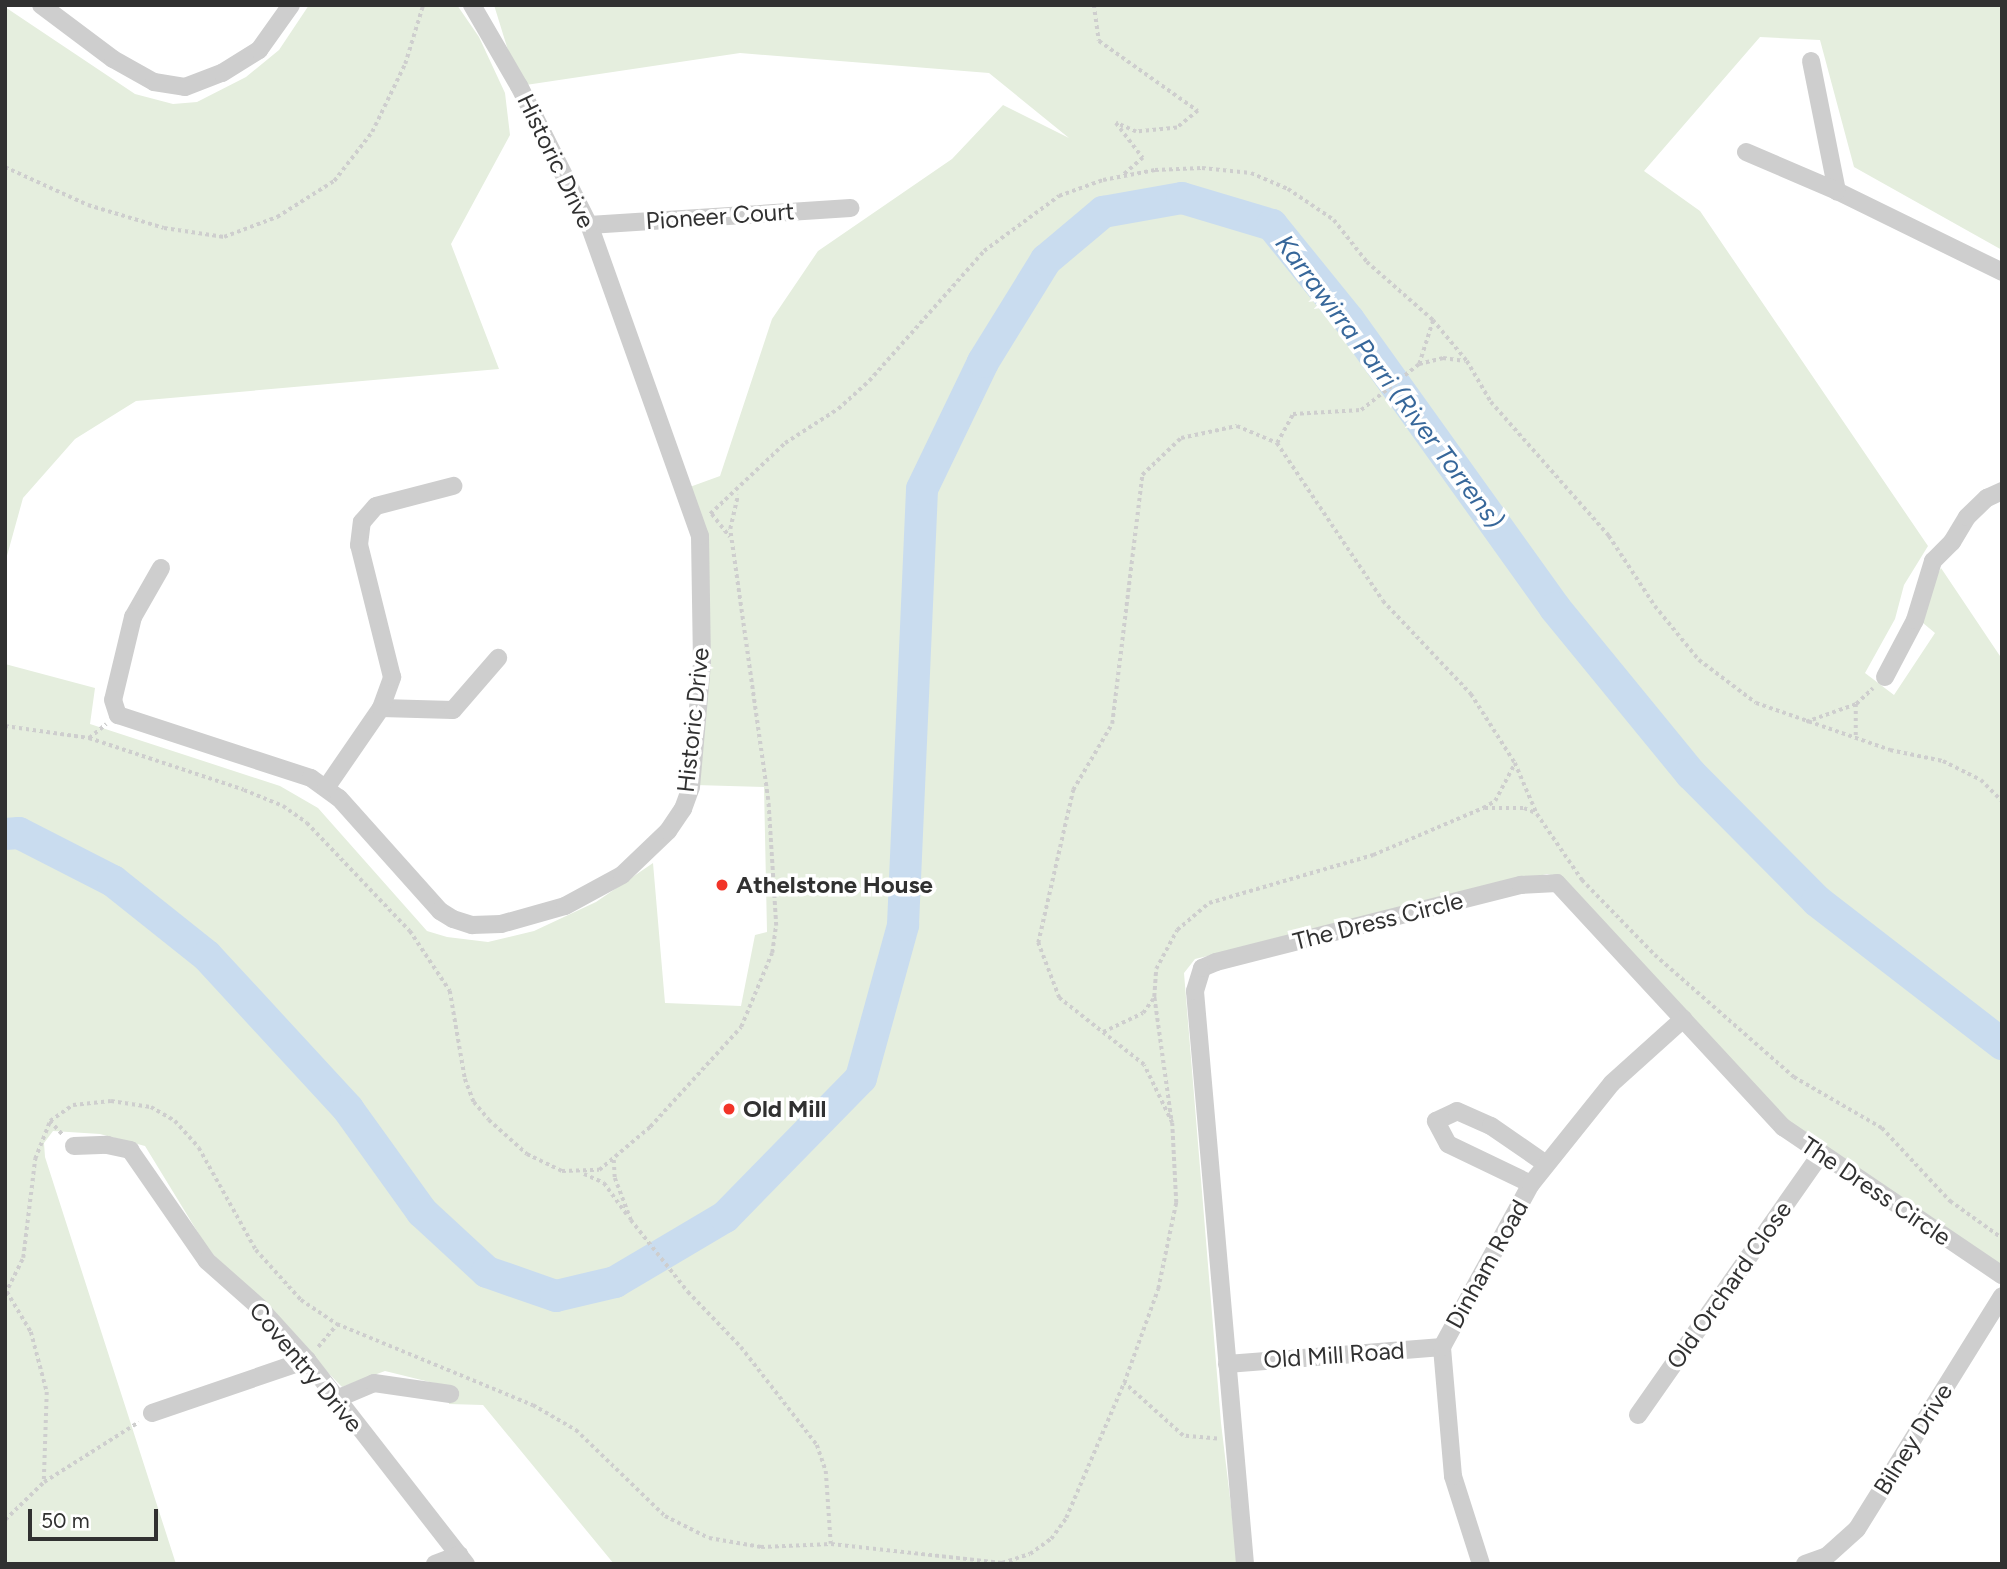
<!DOCTYPE html>
<style>
body{margin:0}
#map{position:relative;width:2007px;height:1569px;overflow:hidden;background:#fff;font-family:Figtree,sans-serif}
div>[style]{position:absolute}
[style*='--x']{left:calc(var(--x)*1px);top:calc(var(--y)*1px);width:calc(var(--w)*1px);rotate:calc(var(--a)*1deg)}
.green>*{inset:0;background:#e5eede}
.river>*{height:32px;margin:-16px;padding:0 16px;transform-origin:16px;border-radius:16px;background:#c9dcef}
.path>*{height:3.5px;margin-top:-1.75px;transform-origin:0;background:repeating-linear-gradient(90deg,#cecece 0 3.5px,transparent 0 7px)}
.street>*{height:18px;margin:-9px;padding:0 9px;transform-origin:9px;border-radius:9px;background:#cecece}
.dots>*{width:19px;height:19px;translate:-50% -50%;box-sizing:border-box;border:4px solid #fff;border-radius:50%}
span{translate:-50% -50%;white-space:nowrap;text-align:center;line-height:1.15;-webkit-text-stroke:7px #fff;paint-order:stroke}
.street-label{font-size:24px;color:#313131}
.poi-label{font-size:24px;color:#313131;font-weight:700}
.left{translate:0 -50%;text-align:left}
.water-label{font-size:26px;color:#37679a;font-style:italic}
.frame{position:absolute;inset:0;border:7px solid #313131;pointer-events:none}
.scale{position:absolute;left:28px;top:1509px;width:130px;height:32px;box-sizing:border-box;border:4px solid #313131;border-top:0;padding-left:9px;font-size:21px;line-height:24px;white-space:nowrap;color:#313131;-webkit-text-stroke:5px #fff;paint-order:stroke}
</style>
<div id="map">
<div class="green">
<div style="clip-path:polygon(309px 5px,457px 5px,479px 37px,505px 93px,510px 135px,451px 244px,499px 369px,136px 401px,75px 439px,23px 498px,5px 563px,5px 7px,135px 94px,173px 104px,197px 102px,246px 77px,279px 50px)"></div>
<div style="clip-path:polygon(494px 5px,2002px 5px,2002px 250px,1854px 167px,1820px 40px,1760px 37px,1644px 171px,1700px 211px,1928px 546px,1904px 585px,1895px 619px,1865px 673px,1894px 695px,1935px 633px,1923px 623px,1931px 586px,1941px 568px,2002px 659px,2002px 1270px,1786px 1124px,1560px 877px,1547px 874px,1195px 959px,1184px 973px,1221px 1423px,1238px 1564px,614px 1564px,483px 1405px,449px 1404px,450px 1387px,385px 1371px,342px 1387px,208px 1249px,145px 1146px,100px 1134px,53px 1131px,44px 1143px,45px 1157px,176px 1564px,5px 1564px,5px 664px,95px 688px,90px 724px,280px 786px,318px 808px,427px 931px,447px 937px,488px 942px,534px 931px,596px 902px,653px 863px,665px 1003px,741px 1006px,755px 935px,767px 932px,764px 787px,695px 785px,707px 647px,687px 488px,720px 476px,772px 319px,818px 251px,952px 159px,1003px 105px,1069px 138px,989px 73px,740px 53px,519px 86px)"></div>
</div>
<div class="river">
<div style="--x:5;--y:834;--w:14;--a:-4"></div>
<div style="--x:19;--y:833;--w:106;--a:27.1"></div>
<div style="--x:113;--y:881;--w:120;--a:38.6"></div>
<div style="--x:207;--y:956;--w:208;--a:47.3"></div>
<div style="--x:348;--y:1109;--w:127;--a:54.3"></div>
<div style="--x:422;--y:1212;--w:88;--a:42.7"></div>
<div style="--x:487;--y:1272;--w:73;--a:19.2"></div>
<div style="--x:556;--y:1296;--w:61;--a:-13.3"></div>
<div style="--x:615;--y:1282;--w:128;--a:-30.6"></div>
<div style="--x:725;--y:1217;--w:194;--a:-45.6"></div>
<div style="--x:861;--y:1078;--w:159;--a:-74.6"></div>
<div style="--x:903;--y:925;--w:436;--a:-87.5"></div>
<div style="--x:922;--y:489;--w:141;--a:-64.3"></div>
<div style="--x:983;--y:362;--w:120;--a:-58.3"></div>
<div style="--x:1046;--y:260;--w:75;--a:-40.1"></div>
<div style="--x:1103;--y:212;--w:80;--a:-10"></div>
<div style="--x:1182;--y:198;--w:94;--a:16.7"></div>
<div style="--x:1272;--y:225;--w:122;--a:51"></div>
<div style="--x:1349;--y:320;--w:354;--a:54.4"></div>
<div style="--x:1555;--y:608;--w:215;--a:50.7"></div>
<div style="--x:1691;--y:774;--w:179;--a:45.2"></div>
<div style="--x:1817;--y:901;--w:234;--a:37.7"></div>
</div>
<div class="path">
<div style="--x:1094;--y:5;--w:36;--a:82"></div>
<div style="--x:1099;--y:41;--w:121;--a:35.3"></div>
<div style="--x:1198;--y:111;--w:27;--a:141"></div>
<div style="--x:1177;--y:128;--w:41;--a:174.4"></div>
<div style="--x:1136;--y:132;--w:22;--a:-156"></div>
<div style="--x:1116;--y:123;--w:44;--a:52.4"></div>
<div style="--x:1143;--y:158;--w:28;--a:139"></div>
<div style="--x:5;--y:167;--w:91;--a:24.6"></div>
<div style="--x:88;--y:205;--w:79;--a:16.8"></div>
<div style="--x:164;--y:228;--w:61;--a:8.5"></div>
<div style="--x:224;--y:237;--w:57;--a:-20.7"></div>
<div style="--x:277;--y:217;--w:67;--a:-32.3"></div>
<div style="--x:334;--y:181;--w:62;--a:-52.2"></div>
<div style="--x:372;--y:132;--w:76;--a:-64.1"></div>
<div style="--x:405;--y:64;--w:62;--a:-73"></div>
<div style="--x:1419;--y:364;--w:46;--a:-72.3"></div>
<div style="--x:1277;--y:443;--w:33;--a:-61"></div>
<div style="--x:1293;--y:414;--w:68;--a:-3.4"></div>
<div style="--x:1361;--y:410;--w:74;--a:-38.4"></div>
<div style="--x:1419;--y:364;--w:25;--a:-14"></div>
<div style="--x:1443;--y:358;--w:22;--a:8"></div>
<div style="--x:710;--y:514;--w:103;--a:-43.4"></div>
<div style="--x:785;--y:443;--w:63;--a:-32.7"></div>
<div style="--x:838;--y:409;--w:42;--a:-42.1"></div>
<div style="--x:869;--y:381;--w:174;--a:-48.5"></div>
<div style="--x:984;--y:251;--w:93;--a:-36.3"></div>
<div style="--x:1059;--y:196;--w:47;--a:-20"></div>
<div style="--x:1103;--y:180;--w:53;--a:-10.9"></div>
<div style="--x:1155;--y:170;--w:47;--a:-2.4"></div>
<div style="--x:1202;--y:168;--w:49;--a:5.8"></div>
<div style="--x:1251;--y:173;--w:40;--a:23.4"></div>
<div style="--x:1288;--y:189;--w:55;--a:34"></div>
<div style="--x:1334;--y:220;--w:53;--a:51.8"></div>
<div style="--x:1367;--y:262;--w:88;--a:41.3"></div>
<div style="--x:1433;--y:320;--w:53;--a:50.3"></div>
<div style="--x:1467;--y:361;--w:48;--a:59.7"></div>
<div style="--x:1491;--y:402;--w:179;--a:48.6"></div>
<div style="--x:1609;--y:536;--w:84;--a:56.7"></div>
<div style="--x:1655;--y:606;--w:70;--a:50.8"></div>
<div style="--x:1699;--y:660;--w:71;--a:37"></div>
<div style="--x:1756;--y:703;--w:142;--a:19.3"></div>
<div style="--x:1890;--y:750;--w:54;--a:11.7"></div>
<div style="--x:1943;--y:761;--w:42;--a:26.6"></div>
<div style="--x:1981;--y:780;--w:30;--a:45"></div>
<div style="--x:712;--y:514;--w:29;--a:52"></div>
<div style="--x:1856;--y:704;--w:32;--a:90"></div>
<div style="--x:1806;--y:722;--w:53;--a:-19.8"></div>
<div style="--x:1856;--y:704;--w:23;--a:-43"></div>
<div style="--x:5;--y:726;--w:85;--a:8.1"></div>
<div style="--x:89;--y:738;--w:163;--a:18.5"></div>
<div style="--x:244;--y:790;--w:42;--a:22.3"></div>
<div style="--x:283;--y:806;--w:29;--a:35"></div>
<div style="--x:307;--y:823;--w:149;--a:46.4"></div>
<div style="--x:410;--y:931;--w:72;--a:56.3"></div>
<div style="--x:450;--y:991;--w:89;--a:80.3"></div>
<div style="--x:465;--y:1079;--w:25;--a:69"></div>
<div style="--x:474;--y:1102;--w:23;--a:50"></div>
<div style="--x:489;--y:1120;--w:51;--a:41.8"></div>
<div style="--x:527;--y:1154;--w:39;--a:26"></div>
<div style="--x:562;--y:1171;--w:37;--a:-2"></div>
<div style="--x:599;--y:1170;--w:67;--a:-40.1"></div>
<div style="--x:650;--y:1127;--w:135;--a:-47.7"></div>
<div style="--x:741;--y:1027;--w:80;--a:-67.3"></div>
<div style="--x:772;--y:953;--w:27;--a:-82"></div>
<div style="--x:776;--y:926;--w:126;--a:-93.6"></div>
<div style="--x:768;--y:800;--w:274;--a:-98"></div>
<div style="--x:730;--y:529;--w:35;--a:-77"></div>
<div style="--x:89;--y:738;--w:22;--a:-39"></div>
<div style="--x:1485;--y:808;--w:39;--a:0"></div>
<div style="--x:1524;--y:808;--w:13;--a:23"></div>
<div style="--x:1103;--y:1032;--w:44;--a:-25.4"></div>
<div style="--x:1143;--y:1013;--w:17;--a:-54"></div>
<div style="--x:1171;--y:1119;--w:123;--a:-97.9"></div>
<div style="--x:1154;--y:997;--w:28;--a:-86"></div>
<div style="--x:1156;--y:969;--w:44;--a:-61.7"></div>
<div style="--x:1177;--y:930;--w:42;--a:-40.2"></div>
<div style="--x:1209;--y:903;--w:171;--a:-16.3"></div>
<div style="--x:1373;--y:855;--w:120;--a:-23.1"></div>
<div style="--x:1483;--y:808;--w:14;--a:-30"></div>
<div style="--x:1495;--y:801;--w:43;--a:-62.2"></div>
<div style="--x:50;--y:1121;--w:19;--a:47"></div>
<div style="--x:614;--y:1160;--w:18;--a:87"></div>
<div style="--x:615;--y:1178;--w:45;--a:69.1"></div>
<div style="--x:631;--y:1220;--w:92;--a:51.6"></div>
<div style="--x:688;--y:1292;--w:76;--a:46.1"></div>
<div style="--x:741;--y:1347;--w:124;--a:52.2"></div>
<div style="--x:817;--y:1445;--w:28;--a:71"></div>
<div style="--x:826;--y:1471;--w:73;--a:86.1"></div>
<div style="--x:584;--y:1174;--w:22;--a:24"></div>
<div style="--x:604;--y:1183;--w:41;--a:54"></div>
<div style="--x:7;--y:1292;--w:47;--a:59"></div>
<div style="--x:31;--y:1332;--w:62;--a:75.1"></div>
<div style="--x:47;--y:1392;--w:90;--a:91.9"></div>
<div style="--x:5;--y:1294;--w:40;--a:-63.4"></div>
<div style="--x:23;--y:1258;--w:100;--a:-83.1"></div>
<div style="--x:35;--y:1159;--w:41;--a:-68.5"></div>
<div style="--x:50;--y:1121;--w:28;--a:-35"></div>
<div style="--x:73;--y:1105;--w:38;--a:-6"></div>
<div style="--x:111;--y:1101;--w:40;--a:8.5"></div>
<div style="--x:151;--y:1107;--w:28;--a:30"></div>
<div style="--x:175;--y:1121;--w:36;--a:48"></div>
<div style="--x:199;--y:1148;--w:117;--a:60.8"></div>
<div style="--x:256;--y:1250;--w:67;--a:48"></div>
<div style="--x:301;--y:1300;--w:43;--a:33.7"></div>
<div style="--x:337;--y:1324;--w:212;--a:22.5"></div>
<div style="--x:533;--y:1405;--w:50;--a:30.2"></div>
<div style="--x:576;--y:1430;--w:124;--a:44"></div>
<div style="--x:665;--y:1516;--w:49;--a:26.6"></div>
<div style="--x:709;--y:1538;--w:53;--a:9.8"></div>
<div style="--x:761;--y:1547;--w:70;--a:-2.5"></div>
<div style="--x:831;--y:1544;--w:172;--a:6.3"></div>
<div style="--x:1002;--y:1563;--w:29;--a:-18"></div>
<div style="--x:1030;--y:1554;--w:26;--a:-36"></div>
<div style="--x:1051;--y:1539;--w:26;--a:-54"></div>
<div style="--x:1066;--y:1518;--w:147;--a:-66.8"></div>
<div style="--x:318;--y:1347;--w:30;--a:-50"></div>
<div style="--x:1217;--y:1439;--w:34;--a:-175"></div>
<div style="--x:1183;--y:1436;--w:79;--a:-138.1"></div>
<div style="--x:1124;--y:1383;--w:100;--a:-70.1"></div>
<div style="--x:1158;--y:1289;--w:88;--a:-78.2"></div>
<div style="--x:1176;--y:1203;--w:80;--a:-92.9"></div>
<div style="--x:1172;--y:1123;--w:64;--a:-115.8"></div>
<div style="--x:1144;--y:1065;--w:108;--a:-141.8"></div>
<div style="--x:1059;--y:998;--w:59;--a:-110.9"></div>
<div style="--x:1038;--y:943;--w:157;--a:-77.1"></div>
<div style="--x:1073;--y:790;--w:77;--a:-59.4"></div>
<div style="--x:1112;--y:724;--w:251;--a:-83.1"></div>
<div style="--x:1142;--y:475;--w:54;--a:-43.5"></div>
<div style="--x:1181;--y:438;--w:57;--a:-12.1"></div>
<div style="--x:1237;--y:426;--w:43;--a:23"></div>
<div style="--x:1277;--y:443;--w:190;--a:56.1"></div>
<div style="--x:1383;--y:601;--w:128;--a:46.6"></div>
<div style="--x:1471;--y:694;--w:82;--a:57.5"></div>
<div style="--x:1515;--y:763;--w:56;--a:66.7"></div>
<div style="--x:1537;--y:814;--w:80;--a:55.7"></div>
<div style="--x:1582;--y:880;--w:105;--a:45.8"></div>
<div style="--x:1655;--y:955;--w:185;--a:41.3"></div>
<div style="--x:1794;--y:1077;--w:102;--a:30.1"></div>
<div style="--x:1882;--y:1128;--w:100;--a:47"></div>
<div style="--x:1950;--y:1201;--w:64;--a:35.4"></div>
<div style="--x:5;--y:1520;--w:54;--a:-44.3"></div>
<div style="--x:44;--y:1482;--w:112;--a:-32.3"></div>
</div>
<div class="street">
<div style="--x:41;--y:5;--w:90;--a:36.9"></div>
<div style="--x:113;--y:59;--w:47;--a:29.3"></div>
<div style="--x:154;--y:82;--w:31;--a:9"></div>
<div style="--x:185;--y:87;--w:40;--a:-21"></div>
<div style="--x:222;--y:73;--w:44;--a:-31.9"></div>
<div style="--x:259;--y:50;--w:55;--a:-54.6"></div>
<div style="--x:1811;--y:61;--w:133;--a:78.7"></div>
<div style="--x:1837;--y:191;--w:184;--a:26.1"></div>
<div style="--x:1746;--y:152;--w:99;--a:23.2"></div>
<div style="--x:589;--y:225;--w:262;--a:-3.7"></div>
<div style="--x:161;--y:568;--w:56;--a:119.7"></div>
<div style="--x:133;--y:617;--w:85;--a:103.5"></div>
<div style="--x:113;--y:700;--w:16;--a:72"></div>
<div style="--x:118;--y:715;--w:203;--a:18.1"></div>
<div style="--x:311;--y:778;--w:34;--a:36"></div>
<div style="--x:339;--y:798;--w:152;--a:48.2"></div>
<div style="--x:440;--y:911;--w:15;--a:32"></div>
<div style="--x:453;--y:919;--w:20;--a:18"></div>
<div style="--x:472;--y:925;--w:29;--a:-2"></div>
<div style="--x:501;--y:924;--w:66;--a:-15.7"></div>
<div style="--x:565;--y:906;--w:65;--a:-28.5"></div>
<div style="--x:622;--y:875;--w:64;--a:-43.7"></div>
<div style="--x:668;--y:831;--w:27;--a:-56"></div>
<div style="--x:683;--y:809;--w:23;--a:-70"></div>
<div style="--x:691;--y:787;--w:124;--a:-84.9"></div>
<div style="--x:702;--y:663;--w:127;--a:-90.9"></div>
<div style="--x:700;--y:536;--w:330;--a:-109.6"></div>
<div style="--x:589;--y:225;--w:156;--a:-116.7"></div>
<div style="--x:519;--y:86;--w:94;--a:-120.1"></div>
<div style="--x:1885;--y:677;--w:64;--a:-62.2"></div>
<div style="--x:1915;--y:620;--w:62;--a:-73"></div>
<div style="--x:1933;--y:561;--w:27;--a:-45"></div>
<div style="--x:1952;--y:542;--w:29;--a:-59"></div>
<div style="--x:1967;--y:517;--w:28;--a:-44"></div>
<div style="--x:1987;--y:498;--w:17;--a:-25"></div>
<div style="--x:381;--y:708;--w:72;--a:1.6"></div>
<div style="--x:453;--y:710;--w:69;--a:-49.1"></div>
<div style="--x:326;--y:788;--w:97;--a:-55.5"></div>
<div style="--x:381;--y:708;--w:33;--a:-70"></div>
<div style="--x:392;--y:677;--w:136;--a:-104"></div>
<div style="--x:359;--y:545;--w:23;--a:-83"></div>
<div style="--x:362;--y:522;--w:21;--a:-49"></div>
<div style="--x:376;--y:506;--w:80;--a:-14.6"></div>
<div style="--x:74;--y:1146;--w:33;--a:-2"></div>
<div style="--x:107;--y:1145;--w:24;--a:12"></div>
<div style="--x:130;--y:1150;--w:135;--a:55.3"></div>
<div style="--x:207;--y:1261;--w:69;--a:41.5"></div>
<div style="--x:259;--y:1307;--w:72;--a:47.8"></div>
<div style="--x:307;--y:1360;--w:259;--a:52.1"></div>
<div style="--x:1531;--y:1184;--w:92;--a:-154.3"></div>
<div style="--x:1448;--y:1144;--w:26;--a:-118"></div>
<div style="--x:1436;--y:1121;--w:23;--a:-25"></div>
<div style="--x:1457;--y:1111;--w:37;--a:24"></div>
<div style="--x:1491;--y:1126;--w:67;--a:34.6"></div>
<div style="--x:1227;--y:1364;--w:216;--a:-4.5"></div>
<div style="--x:334;--y:1400;--w:43;--a:-23"></div>
<div style="--x:374;--y:1383;--w:77;--a:8.2"></div>
<div style="--x:152;--y:1413;--w:164;--a:-18.9"></div>
<div style="--x:1638;--y:1415;--w:317;--a:-55"></div>
<div style="--x:435;--y:1564;--w:26;--a:-21"></div>
<div style="--x:1245;--y:1564;--w:575;--a:-94.99"></div>
<div style="--x:1195;--y:991;--w:24;--a:-73"></div>
<div style="--x:1202;--y:968;--w:15;--a:-23"></div>
<div style="--x:1216;--y:962;--w:315;--a:-14.2"></div>
<div style="--x:1521;--y:885;--w:36;--a:-3"></div>
<div style="--x:1557;--y:883;--w:333;--a:47.2"></div>
<div style="--x:1783;--y:1127;--w:264;--a:34.1"></div>
<div style="--x:1481;--y:1564;--w:92;--a:-107.7"></div>
<div style="--x:1453;--y:1476;--w:129;--a:-94.9"></div>
<div style="--x:1442;--y:1347;--w:186;--a:-61.4"></div>
<div style="--x:1531;--y:1184;--w:129;--a:-51.3"></div>
<div style="--x:1612;--y:1083;--w:96;--a:-42"></div>
<div style="--x:1805;--y:1564;--w:23;--a:-20"></div>
<div style="--x:1827;--y:1556;--w:40;--a:-42"></div>
<div style="--x:1857;--y:1529;--w:274;--a:-58.1"></div>
</div>
<div class="dots">
<div style="left:722px;top:885px;background:#f23428"></div>
<div style="left:729px;top:1109px;background:#f23428"></div>
</div>
<div class="street-label">
<span style="left:556px;top:161px;rotate:64deg">Historic Drive</span>
<span style="left:720px;top:216px;rotate:-4deg">Pioneer Court</span>
<span style="left:693px;top:720px;rotate:-84deg">Historic Drive</span>
<span style="left:1378px;top:921px;rotate:-14deg">The Dress Circle</span>
<span style="left:1876px;top:1191px;rotate:34deg">The Dress Circle</span>
<span style="left:1487px;top:1264px;rotate:-61deg">Dinham Road</span>
<span style="left:1729px;top:1285px;rotate:-55deg">Old Orchard Close</span>
<span style="left:1334px;top:1355px;rotate:-4deg">Old Mill Road</span>
<span style="left:306px;top:1367px;rotate:50deg">Coventry Drive</span>
<span style="left:1913px;top:1439px;rotate:-58deg">Bilney Drive</span>
</div>
<div class="poi-label">
<span class="left" style="left:736px;top:885px">Athelstone House</span>
<span class="left" style="left:743px;top:1109px">Old Mill</span>
</div>
<div class="water-label">
<span style="left:1389px;top:382px;rotate:53deg">Karrawirra Parri (River Torrens)</span>
</div>
<div class="frame"></div>
<div class="scale">50 m</div>
</div>
